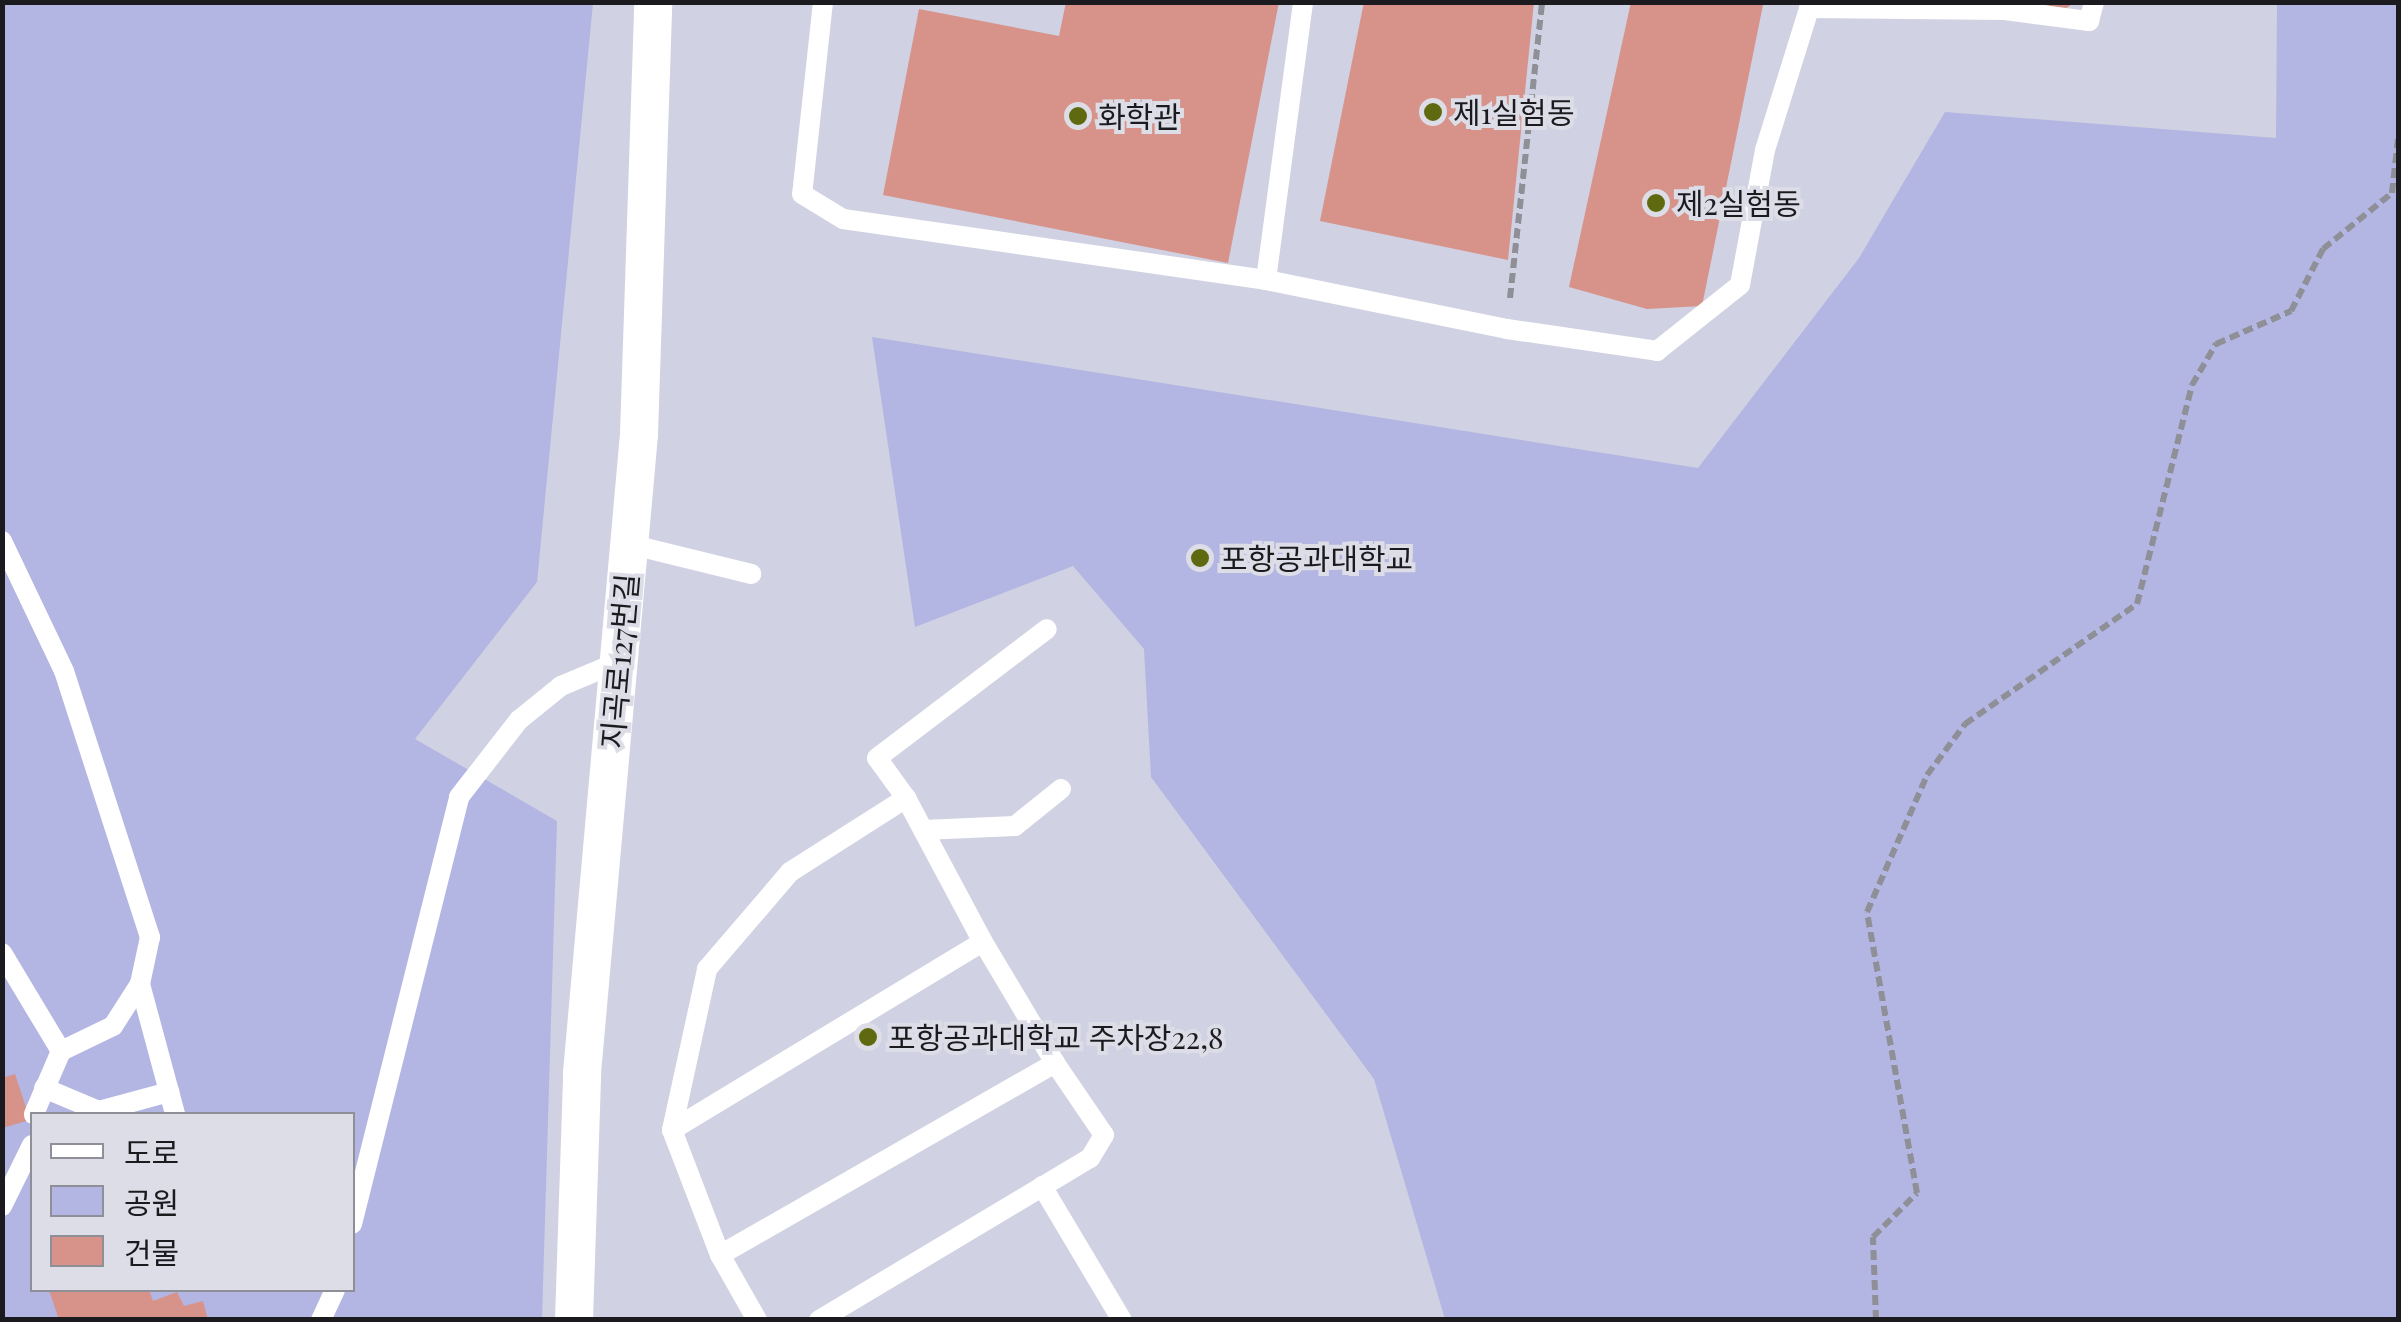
<!DOCTYPE html>
<meta charset="utf-8">
<style>
body{margin:0}
#map{position:relative;width:2401px;height:1322px;overflow:hidden;background:#dddde7;font-family:"Playfair Display","Noto Sans KR",serif}
div>[style]{position:absolute}
[style*='--x']{left:calc(var(--x)*1px);top:calc(var(--y)*1px);width:calc(var(--w)*1px);rotate:calc(var(--a)*1deg)}
.built>*{inset:0;background:#d0d1e2}
.green>*{inset:0;background:#b3b5e2}
.building>*{inset:0;background:#d7928a}
.path>*{height:6px;margin-top:-3px;transform-origin:0;background:repeating-linear-gradient(90deg,#8f8f97 0 10px,transparent 0 15px)}
.service>*{height:20px;margin:-10px;padding:0 10px;transform-origin:10px;border-radius:10px;background:#fff}
.minor>*{height:38px;margin:-19px;padding:0 19px;transform-origin:19px;border-radius:19px;background:#fff}
.dots>*{width:28px;height:28px;translate:-50% -50%;box-sizing:border-box;border:5px solid #dddde7;border-radius:50%}
span{translate:-50% -50%;white-space:nowrap;text-align:center;line-height:1.15;-webkit-text-stroke:8px #dddde7;paint-order:stroke}
.poi-label{font-size:30px;color:#1b1b1f}
.left{translate:0 -50%;text-align:left}
.street-label{font-size:30px;color:#1b1b1f}
.frame{position:absolute;inset:0;border:5px solid #1b1b1f;pointer-events:none}
.legend{position:absolute;left:30px;top:1112px;width:325px;height:180px;box-sizing:border-box;background:#dddde7;border:2px solid #8f8f97;margin:0;padding:12px 18px;list-style:none;font-size:30px;color:#1b1b1f}
.legend li{display:flex;align-items:center;gap:20px;height:50px}
.legend b{width:50px;border:2px solid #8f8f97}
</style>
<div id="map">
<div class="built">
<div style="clip-path:polygon(evenodd,3px 3px,2398px 3px,2398px 1319px,3px 1320px,3px 3px,32px 1114px,352px 1114px,352px 1290px,32px 1290px,32px 1114px)"></div>
</div>
<div class="green">
<div style="clip-path:polygon(evenodd,3px 3px,593px 3px,537px 582px,415px 739px,557px 821px,542px 1319px,3px 1320px,3px 3px,32px 1114px,352px 1114px,352px 1290px,32px 1290px,32px 1114px)"></div>
<div style="clip-path:polygon(2277px 3px,2398px 3px,2398px 1319px,1445px 1319px,1374px 1079px,1151px 777px,1144px 649px,1073px 566px,915px 627px,872px 337px,1698px 468px,1859px 258px,1945px 112px,2276px 138px)"></div>
</div>
<div class="building">
<div style="clip-path:polygon(1066px 2px,1279px 2px,1228px 263px,883px 195px,919px 9px,1059px 36px)"></div>
<div style="clip-path:polygon(1364px 2px,1534px 2px,1508px 260px,1320px 221px)"></div>
<div style="clip-path:polygon(1631px 2px,1763px 5px,1702px 306px,1647px 309px,1569px 287px)"></div>
<div style="clip-path:polygon(2040px 2px,2075px 2px,2062px 11px)"></div>
<div style="clip-path:polygon(15px 1074px,30px 1120px,2px 1128px,2px 1078px)"></div>
<div style="clip-path:polygon(49px 1290px,149px 1290px,153px 1301px,177px 1292px,184px 1306px,203px 1301px,208px 1320px,59px 1320px)"></div>
</div>
<div class="path">
<div style="--x:1510;--y:298;--w:298;--a:-83.8"></div>
<div style="--x:1876;--y:1320;--w:83;--a:-92.1"></div>
<div style="--x:1873;--y:1237;--w:62;--a:-45"></div>
<div style="--x:1917;--y:1193;--w:285;--a:-100.1"></div>
<div style="--x:1867;--y:912;--w:150;--a:-66.3"></div>
<div style="--x:1927;--y:775;--w:64;--a:-53.3"></div>
<div style="--x:1965;--y:724;--w:210;--a:-34.9"></div>
<div style="--x:2137;--y:604;--w:226;--a:-75.9"></div>
<div style="--x:2192;--y:385;--w:48;--a:-59.7"></div>
<div style="--x:2216;--y:344;--w:82;--a:-23.7"></div>
<div style="--x:2291;--y:311;--w:70;--a:-62.7"></div>
<div style="--x:2323;--y:249;--w:89;--a:-39.1"></div>
<div style="--x:2392;--y:193;--w:54;--a:-83.7"></div>
</div>
<div class="service">
<div style="--x:823;--y:2;--w:193;--a:96.2"></div>
<div style="--x:802;--y:194;--w:48;--a:31.4"></div>
<div style="--x:843;--y:219;--w:427;--a:8.2"></div>
<div style="--x:1266;--y:280;--w:280;--a:-82.4"></div>
<div style="--x:1809;--y:8;--w:196;--a:0.6"></div>
<div style="--x:2005;--y:10;--w:85;--a:7.5"></div>
<div style="--x:2089;--y:21;--w:20;--a:-75"></div>
<div style="--x:1266;--y:280;--w:246;--a:11.5"></div>
<div style="--x:1507;--y:329;--w:152;--a:8.3"></div>
<div style="--x:1657;--y:351;--w:106;--a:-38.5"></div>
<div style="--x:1740;--y:285;--w:137;--a:-79.5"></div>
<div style="--x:1765;--y:150;--w:155;--a:-72.7"></div>
<div style="--x:2;--y:541;--w:144;--a:64.5"></div>
<div style="--x:64;--y:671;--w:280;--a:72.1"></div>
<div style="--x:150;--y:937;--w:48;--a:102"></div>
<div style="--x:140;--y:984;--w:50;--a:122.7"></div>
<div style="--x:113;--y:1026;--w:58;--a:154.3"></div>
<div style="--x:61;--y:1051;--w:69;--a:113.2"></div>
<div style="--x:629;--y:544;--w:126;--a:13.8"></div>
<div style="--x:906;--y:798;--w:49;--a:-125.9"></div>
<div style="--x:877;--y:758;--w:213;--a:-37.2"></div>
<div style="--x:923;--y:830;--w:92;--a:-2.5"></div>
<div style="--x:1015;--y:826;--w:59;--a:-38.8"></div>
<div style="--x:2;--y:953;--w:114;--a:59"></div>
<div style="--x:140;--y:984;--w:135;--a:74.9"></div>
<div style="--x:44;--y:1088;--w:60;--a:22.7"></div>
<div style="--x:99;--y:1111;--w:73;--a:-15.2"></div>
<div style="--x:672;--y:1130;--w:165;--a:-77.7"></div>
<div style="--x:707;--y:969;--w:128;--a:-49.4"></div>
<div style="--x:790;--y:872;--w:138;--a:-32.5"></div>
<div style="--x:906;--y:798;--w:163;--a:61.9"></div>
<div style="--x:1042;--y:1186;--w:156;--a:59.2"></div>
<div style="--x:2;--y:1206;--w:68;--a:-63.8"></div>
<div style="--x:352;--y:1224;--w:440;--a:-75.9"></div>
<div style="--x:459;--y:797;--w:98;--a:-52.1"></div>
<div style="--x:519;--y:720;--w:54;--a:-39"></div>
<div style="--x:561;--y:686;--w:62;--a:-22.8"></div>
<div style="--x:720;--y:1255;--w:134;--a:-111"></div>
<div style="--x:672;--y:1130;--w:363;--a:-31.2"></div>
<div style="--x:983;--y:942;--w:141;--a:59.2"></div>
<div style="--x:321;--y:1320;--w:33;--a:-65"></div>
<div style="--x:757;--y:1320;--w:75;--a:-119.6"></div>
<div style="--x:720;--y:1255;--w:386;--a:-29.8"></div>
<div style="--x:1055;--y:1063;--w:87;--a:55.8"></div>
<div style="--x:1104;--y:1135;--w:27;--a:121"></div>
<div style="--x:1090;--y:1158;--w:316;--a:149.1"></div>
</div>
<div class="minor">
<div style="--x:574;--y:1320;--w:247;--a:-88.1"></div>
<div style="--x:582;--y:1073;--w:642;--a:-84.9"></div>
<div style="--x:639;--y:434;--w:432;--a:-88.1"></div>
</div>
<div class="dots">
<div style="left:1433px;top:112px;background:#5f6a10"></div>
<div style="left:1078px;top:116px;background:#5f6a10"></div>
<div style="left:1656px;top:203px;background:#5f6a10"></div>
<div style="left:1200px;top:558px;background:#5f6a10"></div>
<div style="left:868px;top:1037px;background:#5f6a10"></div>
</div>
<div class="poi-label">
<span class="left" style="left:1453px;top:112px">제1실험동</span>
<span class="left" style="left:1098px;top:116px">화학관</span>
<span class="left" style="left:1676px;top:203px">제2실험동</span>
<span class="left" style="left:1220px;top:558px">포항공과대학교</span>
<span class="left" style="left:888px;top:1037px">포항공과대학교 주차장22,8</span>
</div>
<div class="street-label">
<span style="left:619px;top:661px;rotate:-85deg">지곡로127번길</span>
</div>
<div class="frame"></div>
<ul class="legend">
<li><b style="height:12px;background:#fff"></b>도로</li>
<li><b style="height:28px;background:#b3b5e2"></b>공원</li>
<li><b style="height:28px;background:#d7928a"></b>건물</li>
</ul>
</div>
